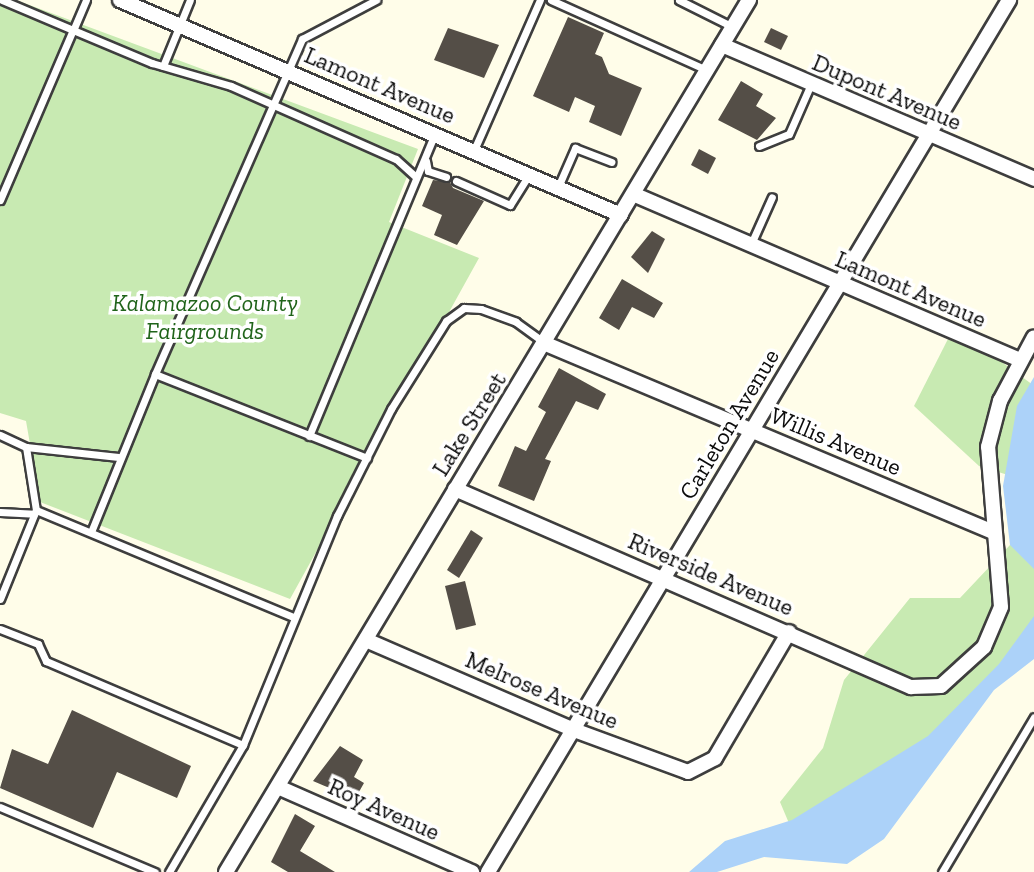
<!DOCTYPE html>
<style>
body{margin:0}
#map{position:relative;width:1034px;height:872px;overflow:hidden;background:#fffde9;font-family:"Zilla Slab",serif}
div>[style]{position:absolute}
[style*='--x']{left:calc(var(--x)*1px);top:calc(var(--y)*1px);width:calc(var(--w)*1px);rotate:calc(var(--a)*1deg)}
.green>*{inset:0;background:#c8eab2}
.water>*{inset:0;background:#acd2f9}
.building>*{inset:0;background:#544e47}
.roads{filter:drop-shadow(2px 0 #3e3e3e) drop-shadow(-2px 0 #3e3e3e) drop-shadow(0 2px #3e3e3e) drop-shadow(0 -2px #3e3e3e)}
.service>*{height:7px;margin:-3.5px;padding:0 3.5px;transform-origin:3.5px;border-radius:3.5px;background:#fff}
.minor>*{height:14px;margin:-7px;padding:0 7px;transform-origin:7px;border-radius:7px;background:#fff}
span{translate:-50% -50%;white-space:nowrap;text-align:center;line-height:1.15;-webkit-text-stroke:7px #fff;paint-order:stroke}
.street-label{font-size:24px;color:#0b0b0b}
.park-label{font-size:24px;color:#20641a;font-style:italic}
</style>
<div id="map">
<div class="green">
<div style="clip-path:polygon(0 0,16px 0,418px 149px,389px 222px,479px 258px,290px 599px,40px 502px,26px 421px,0 413px)"></div>
<div style="clip-path:polygon(949px 337px,984px 349px,1033px 385px,1008px 475px,979px 466px,914px 406px)"></div>
<div style="clip-path:polygon(1010px 545px,1034px 548px,1034px 633px,913px 772px,791px 828px,780px 802px,823px 748px,844px 680px,910px 598px,960px 598px)"></div>
</div>
<div class="water">
<div style="clip-path:polygon(1034px 377px,1034px 569px,1010px 545px,1003px 486px,1017px 406px)"></div>
<div style="clip-path:polygon(1034px 616px,1034px 659px,994px 690px,884px 839px,847px 864px,764px 857px,717px 872px,689px 872px,725px 841px,792px 820px,928px 736px,999px 664px)"></div>
</div>
<div class="building">
<div style="clip-path:polygon(568px 17px,604px 33px,595px 54px,602px 57px,609px 74px,642px 88px,621px 136px,589px 122px,595px 106px,575px 97px,569px 112px,533px 96px)"></div>
<div style="clip-path:polygon(448px 28px,499px 45px,484px 78px,434px 60px)"></div>
<div style="clip-path:polygon(771px 28px,788px 36px,781px 50px,764px 42px)"></div>
<div style="clip-path:polygon(741px 81px,763px 94px,756px 106px,776px 118px,757px 140px,718px 120px)"></div>
<div style="clip-path:polygon(699px 149px,716px 158px,708px 174px,691px 165px)"></div>
<div style="clip-path:polygon(433px 180px,450px 182px,453px 188px,484px 201px,457px 245px,434px 235px,442px 215px,422px 206px)"></div>
<div style="clip-path:polygon(652px 231px,665px 239px,648px 273px,631px 257px)"></div>
<div style="clip-path:polygon(622px 279px,663px 303px,654px 318px,632px 307px,619px 330px,599px 318px)"></div>
<div style="clip-path:polygon(559px 368px,606px 394px,598px 410px,576px 401px,545px 459px,551px 461px,534px 501px,498px 486px,515px 446px,526px 451px,546px 412px,538px 407px)"></div>
<div style="clip-path:polygon(471px 530px,483px 538px,459px 578px,447px 570px)"></div>
<div style="clip-path:polygon(465px 581px,476px 625px,456px 630px,445px 586px)"></div>
<div style="clip-path:polygon(72px 710px,191px 766px,177px 798px,117px 772px,93px 828px,0 788px,12px 749px,48px 764px)"></div>
<div style="clip-path:polygon(340px 746px,363px 760px,354px 777px,364px 783px,355px 799px,313px 781px)"></div>
<div style="clip-path:polygon(295px 814px,315px 826px,300px 851px,335px 872px,288px 872px,271px 862px)"></div>
</div>
<div class="roads">
<div class="service">
<div style="--x:86;--y:0;--w:33;--a:113"></div>
<div style="--x:73;--y:30;--w:86;--a:22.7"></div>
<div style="--x:152;--y:63;--w:82;--a:16.2"></div>
<div style="--x:231;--y:86;--w:180;--a:23.9"></div>
<div style="--x:396;--y:159;--w:27;--a:42"></div>
<div style="--x:551;--y:0;--w:171;--a:24.2"></div>
<div style="--x:679;--y:0;--w:60;--a:26.6"></div>
<div style="--x:163;--y:66;--w:71;--a:-67.8"></div>
<div style="--x:759;--y:146;--w:32;--a:-22"></div>
<div style="--x:789;--y:134;--w:55;--a:-66.3"></div>
<div style="--x:474;--y:150;--w:164;--a:-66.3"></div>
<div style="--x:426;--y:161;--w:10;--a:79"></div>
<div style="--x:428;--y:171;--w:19;--a:18"></div>
<div style="--x:456;--y:181;--w:59;--a:24"></div>
<div style="--x:510;--y:205;--w:36;--a:-58"></div>
<div style="--x:558;--y:187;--w:43;--a:-66.4"></div>
<div style="--x:575;--y:148;--w:39;--a:21"></div>
<div style="--x:0;--y:200;--w:185;--a:-66.8"></div>
<div style="--x:73;--y:30;--w:77;--a:-157.1"></div>
<div style="--x:751;--y:244;--w:51;--a:-65.9"></div>
<div style="--x:155;--y:374;--w:366;--a:-66.3"></div>
<div style="--x:302;--y:39;--w:84;--a:-27.8"></div>
<div style="--x:0;--y:435;--w:29;--a:25"></div>
<div style="--x:26;--y:447;--w:64;--a:81"></div>
<div style="--x:309;--y:436;--w:328;--a:-67.4"></div>
<div style="--x:26;--y:447;--w:93;--a:6.2"></div>
<div style="--x:0;--y:512;--w:34;--a:3"></div>
<div style="--x:91;--y:532;--w:170;--a:-67.9"></div>
<div style="--x:155;--y:374;--w:228;--a:21.6"></div>
<div style="--x:0;--y:599;--w:96;--a:-68"></div>
<div style="--x:36;--y:510;--w:278;--a:22.6"></div>
<div style="--x:0;--y:629;--w:41;--a:21.5"></div>
<div style="--x:38;--y:644;--w:19;--a:65"></div>
<div style="--x:46;--y:661;--w:214;--a:23.1"></div>
<div style="--x:0;--y:807;--w:168;--a:22.8"></div>
<div style="--x:169;--y:872;--w:147;--a:-59.8"></div>
<div style="--x:243;--y:745;--w:248;--a:-67.7"></div>
<div style="--x:337;--y:516;--w:120;--a:-63.2"></div>
<div style="--x:391;--y:409;--w:104;--a:-58"></div>
<div style="--x:446;--y:321;--w:22;--a:-36"></div>
<div style="--x:464;--y:308;--w:17;--a:3"></div>
<div style="--x:481;--y:309;--w:37;--a:20"></div>
<div style="--x:516;--y:322;--w:36;--a:36"></div>
<div style="--x:942;--y:872;--w:180;--a:-59.3"></div>
</div>
<div class="minor">
<div style="--x:120;--y:0;--w:545;--a:23.23"></div>
<div style="--x:722;--y:45;--w:340;--a:23.2"></div>
<div style="--x:633;--y:194;--w:419;--a:23.2"></div>
<div style="--x:546;--y:344;--w:485;--a:22.8"></div>
<div style="--x:455;--y:489;--w:497;--a:23.5"></div>
<div style="--x:911;--y:687;--w:30;--a:-2"></div>
<div style="--x:941;--y:686;--w:58;--a:-42.2"></div>
<div style="--x:984;--y:647;--w:43;--a:-67"></div>
<div style="--x:1001;--y:607;--w:161;--a:-94.6"></div>
<div style="--x:988;--y:447;--w:48;--a:-75.4"></div>
<div style="--x:1000;--y:401;--w:72;--a:-62"></div>
<div style="--x:366;--y:640;--w:227;--a:23.4"></div>
<div style="--x:574;--y:730;--w:121;--a:20.2"></div>
<div style="--x:688;--y:772;--w:30;--a:-27"></div>
<div style="--x:715;--y:758;--w:146;--a:-59.6"></div>
<div style="--x:278;--y:787;--w:212;--a:23.7"></div>
<div style="--x:226;--y:872;--w:1017;--a:-59.05"></div>
<div style="--x:488;--y:872;--w:1016;--a:-59.14"></div>
</div>
</div>
<div class="street-label">
<span style="left:380px;top:85px;rotate:23deg">Lamont Avenue</span>
<span style="left:887px;top:92px;rotate:23deg">Dupont Avenue</span>
<span style="left:911px;top:289px;rotate:23deg">Lamont Avenue</span>
<span style="left:469px;top:424px;rotate:-58deg">Lake Street</span>
<span style="left:729px;top:424px;rotate:-59deg">Carleton Avenue</span>
<span style="left:836px;top:441px;rotate:23deg">Willis Avenue</span>
<span style="left:711px;top:574px;rotate:23deg">Riverside Avenue</span>
<span style="left:542px;top:690px;rotate:23deg">Melrose Avenue</span>
<span style="left:384px;top:809px;rotate:24deg">Roy Avenue</span>
</div>
<div class="park-label">
<span style="left:205px;top:317px">Kalamazoo County<br>Fairgrounds</span>
</div>
</div>
